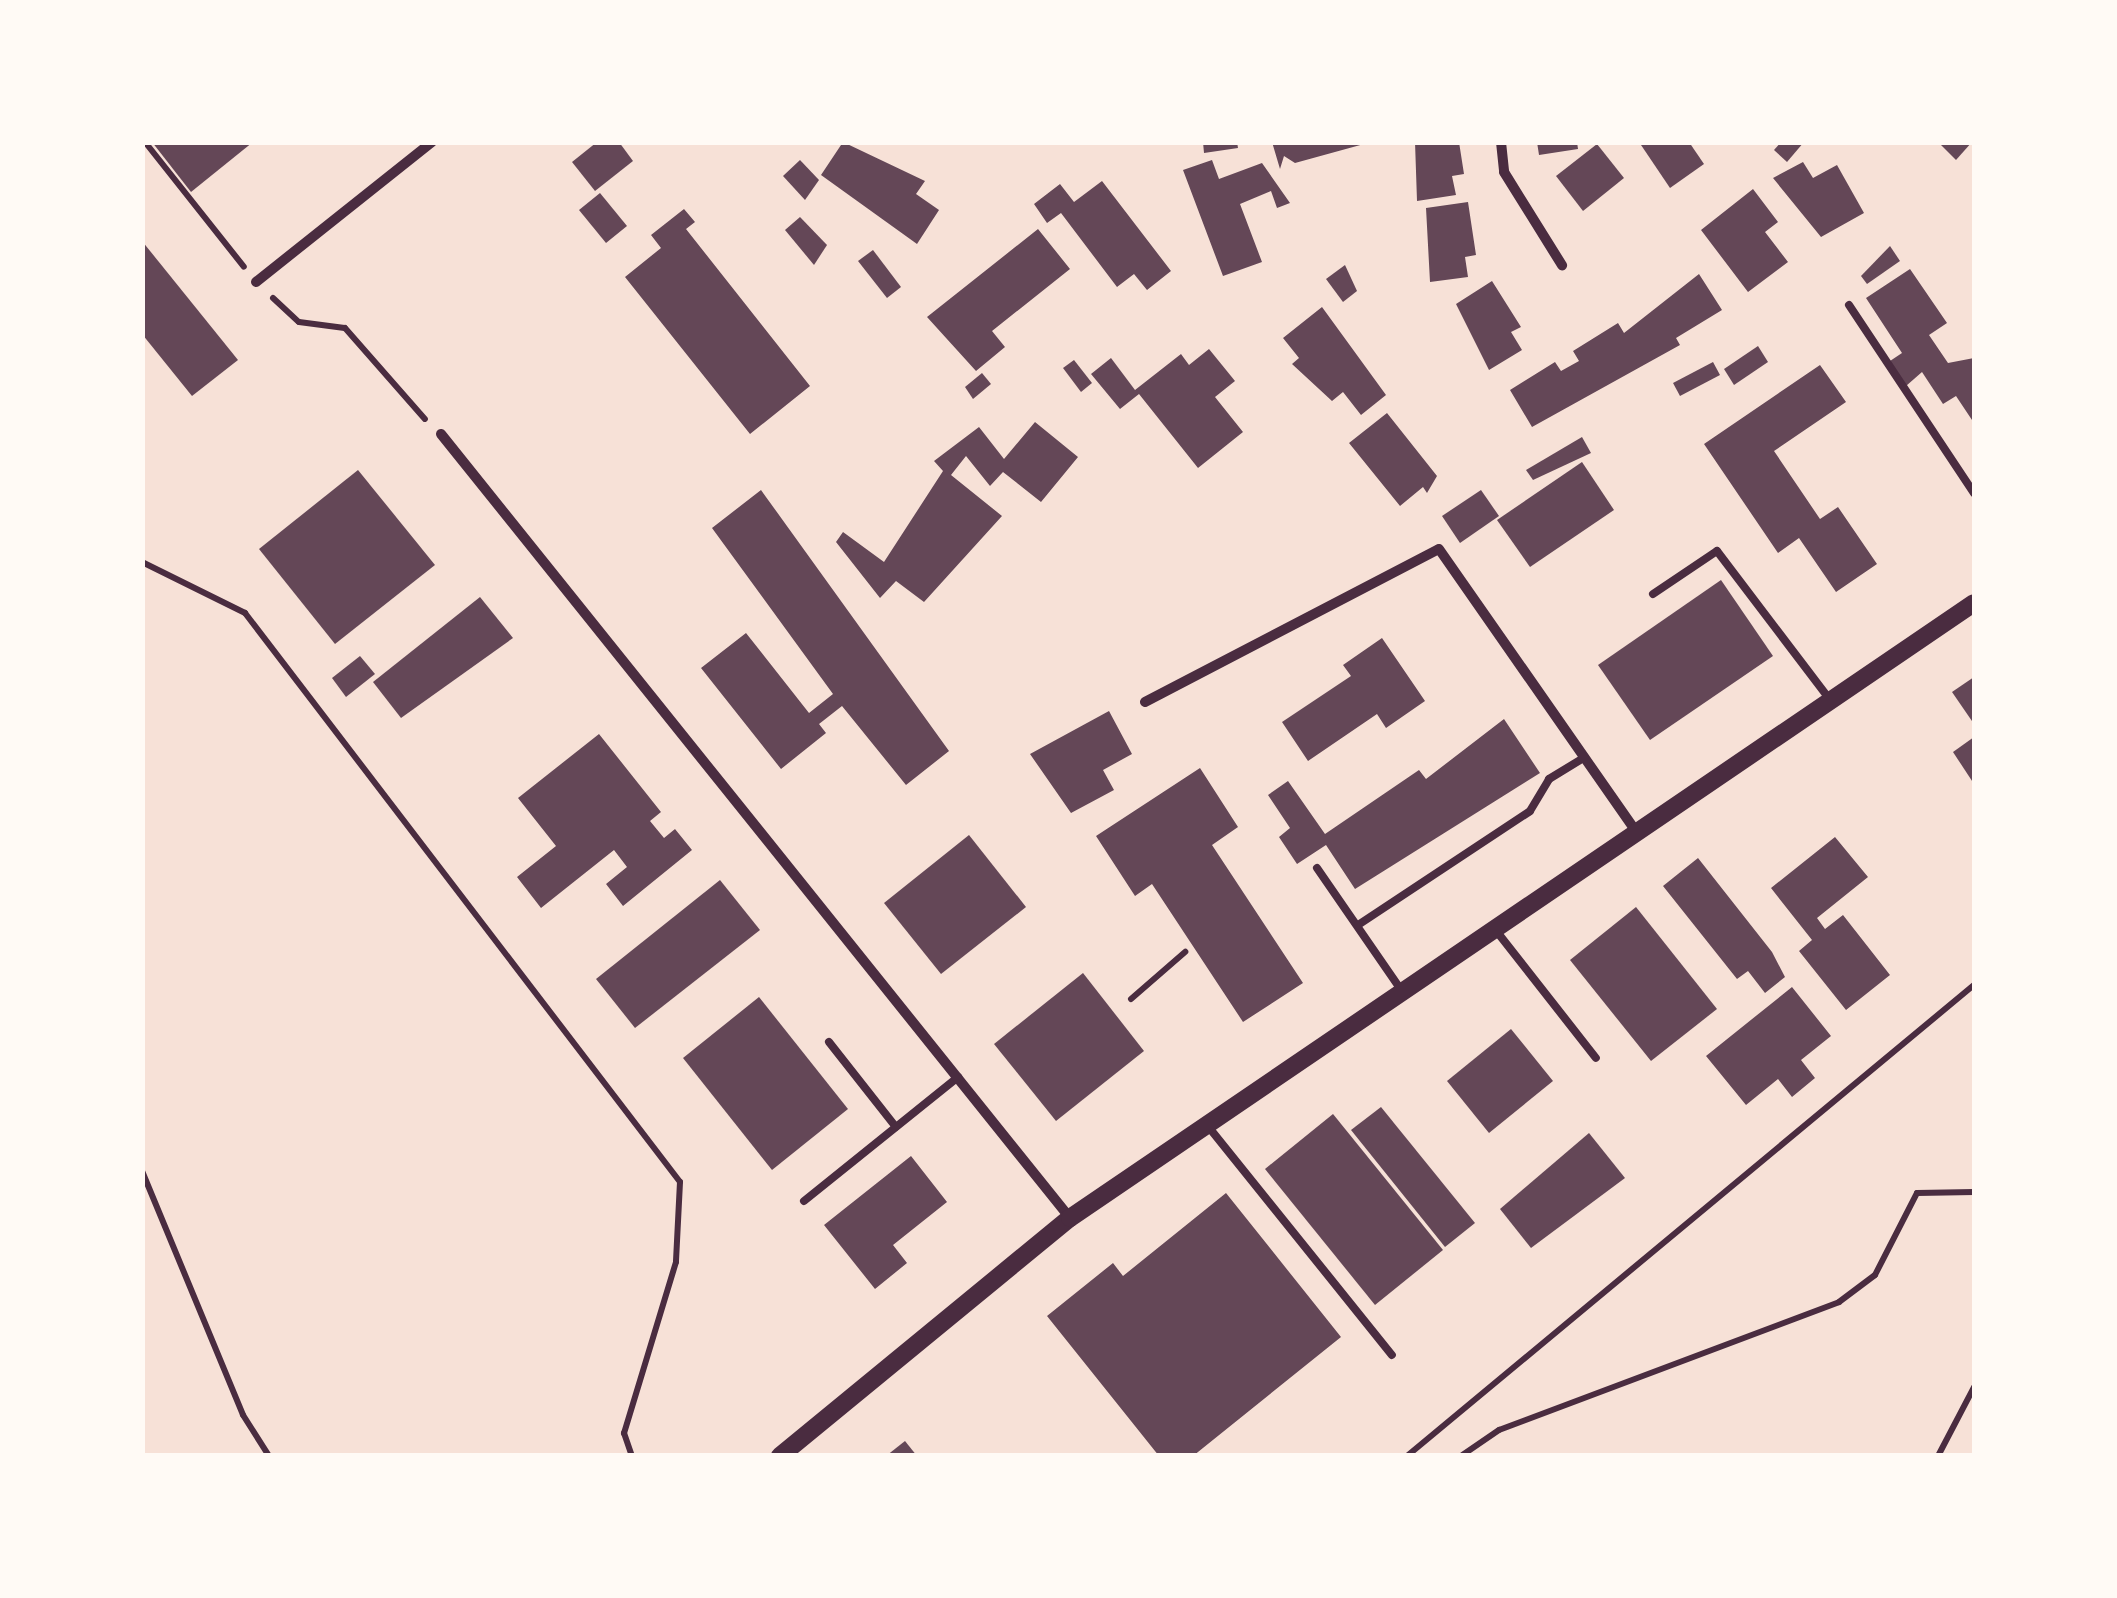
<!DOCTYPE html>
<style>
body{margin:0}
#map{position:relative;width:2117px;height:1598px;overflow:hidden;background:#f7e1d7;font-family:"Golos Text",sans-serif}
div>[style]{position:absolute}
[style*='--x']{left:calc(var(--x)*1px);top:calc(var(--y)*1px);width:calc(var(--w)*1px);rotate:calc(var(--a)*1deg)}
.building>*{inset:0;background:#644757}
.path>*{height:6px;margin:-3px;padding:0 3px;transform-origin:3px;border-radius:3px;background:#4a2c40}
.service>*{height:8px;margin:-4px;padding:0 4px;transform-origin:4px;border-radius:4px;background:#4a2c40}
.minor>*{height:10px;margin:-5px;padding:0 5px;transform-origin:5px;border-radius:5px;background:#4a2c40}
.tertiary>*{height:18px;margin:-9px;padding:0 9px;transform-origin:9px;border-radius:9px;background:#4a2c40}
span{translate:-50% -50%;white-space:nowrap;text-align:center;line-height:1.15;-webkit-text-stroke:8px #fffaf5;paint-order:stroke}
.frame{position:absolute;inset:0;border:145px solid #fffaf5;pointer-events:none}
</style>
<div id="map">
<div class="building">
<div style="clip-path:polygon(152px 142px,253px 142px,191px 192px)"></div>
<div style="clip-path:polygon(597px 142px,619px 142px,633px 161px,595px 191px,572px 162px)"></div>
<div style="clip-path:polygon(843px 142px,925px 181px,916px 194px,939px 210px,917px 244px,821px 175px)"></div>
<div style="clip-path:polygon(1203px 142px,1237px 142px,1238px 148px,1204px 153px)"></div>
<div style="clip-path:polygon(1272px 142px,1363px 142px,1364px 144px,1295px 163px,1284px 156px,1280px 169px)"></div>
<div style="clip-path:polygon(1415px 142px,1459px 142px,1464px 174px,1452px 176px,1456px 195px,1417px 201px)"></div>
<div style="clip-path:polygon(1537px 142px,1577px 142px,1578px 149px,1539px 155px)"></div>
<div style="clip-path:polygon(1639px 142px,1689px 142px,1704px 164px,1670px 188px)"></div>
<div style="clip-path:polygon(1781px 142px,1804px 142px,1787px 162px,1774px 150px)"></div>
<div style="clip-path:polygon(1938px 142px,1972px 142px,1956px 160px)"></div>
<div style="clip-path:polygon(1597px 144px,1624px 178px,1583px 211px,1556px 176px)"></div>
<div style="clip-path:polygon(800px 160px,819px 180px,805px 200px,783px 176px)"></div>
<div style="clip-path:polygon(1212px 160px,1219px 179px,1262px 163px,1290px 203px,1277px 208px,1271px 191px,1240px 204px,1262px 262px,1223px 276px,1183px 170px)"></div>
<div style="clip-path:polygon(1803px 162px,1813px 178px,1837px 165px,1864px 213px,1821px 237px,1773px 178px)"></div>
<div style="clip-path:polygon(1102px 181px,1171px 271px,1147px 290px,1134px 274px,1117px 287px,1061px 213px,1047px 223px,1034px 204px,1060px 184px,1074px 202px)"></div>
<div style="clip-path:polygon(1753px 189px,1778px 222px,1765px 232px,1788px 262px,1748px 292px,1701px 230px)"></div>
<div style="clip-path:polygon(600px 193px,627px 226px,606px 243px,579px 210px)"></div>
<div style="clip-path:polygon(1468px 202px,1476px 255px,1465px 257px,1468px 277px,1430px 282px,1426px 208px)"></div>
<div style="clip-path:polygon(684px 209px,695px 222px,686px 229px,810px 386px,750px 434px,625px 277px,661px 248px,651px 235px)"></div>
<div style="clip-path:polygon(800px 217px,827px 245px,814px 265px,785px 230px)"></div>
<div style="clip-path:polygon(1038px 229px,1070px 269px,992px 331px,1005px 347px,976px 371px,927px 317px)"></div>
<div style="clip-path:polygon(142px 241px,238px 360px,192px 396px,142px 334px)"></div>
<div style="clip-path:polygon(1890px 246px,1900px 261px,1867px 284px,1861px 276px)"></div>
<div style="clip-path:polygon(873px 250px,901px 287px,887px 298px,858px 261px)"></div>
<div style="clip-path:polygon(1345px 265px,1357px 291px,1343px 302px,1326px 279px)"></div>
<div style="clip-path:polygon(1910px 269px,1947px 323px,1929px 335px,1948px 363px,1974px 358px,1974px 423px,1956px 396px,1943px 404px,1922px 372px,1906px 386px,1890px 361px,1902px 353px,1866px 298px)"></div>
<div style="clip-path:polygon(1699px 274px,1722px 310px,1676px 338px,1680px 345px,1532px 427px,1510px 390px,1555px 362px,1561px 371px,1579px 361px,1573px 351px,1618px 323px,1624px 333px)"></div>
<div style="clip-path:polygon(1492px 281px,1521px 327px,1511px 332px,1522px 350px,1489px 370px,1456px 304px)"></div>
<div style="clip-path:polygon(1322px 307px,1386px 395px,1361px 415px,1343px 392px,1332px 401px,1292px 364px,1299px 358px,1283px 338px)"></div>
<div style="clip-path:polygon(1758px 346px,1768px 362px,1734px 385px,1724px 369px)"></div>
<div style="clip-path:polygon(1209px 349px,1235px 381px,1215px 397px,1243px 432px,1198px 468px,1139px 394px,1120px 409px,1091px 374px,1111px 358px,1135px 390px,1181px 354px,1189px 365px)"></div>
<div style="clip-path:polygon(1074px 360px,1092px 383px,1081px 392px,1063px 368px)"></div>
<div style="clip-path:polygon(1713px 362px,1720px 375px,1680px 396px,1673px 383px)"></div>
<div style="clip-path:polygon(1820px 365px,1846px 402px,1774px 451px,1820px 519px,1838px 507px,1877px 564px,1836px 592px,1799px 538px,1778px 553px,1704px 444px)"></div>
<div style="clip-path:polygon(982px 373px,991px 384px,973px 399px,965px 387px)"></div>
<div style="clip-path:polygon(1387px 413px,1437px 476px,1427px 493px,1423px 487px,1400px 506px,1349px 443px)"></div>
<div style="clip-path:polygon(1035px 422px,1078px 457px,1041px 502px,1003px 472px,990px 486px,966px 456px,951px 475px,1002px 516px,924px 602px,896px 581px,880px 598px,836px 542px,843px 532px,884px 562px,943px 471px,934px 461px,979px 427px,1004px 459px)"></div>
<div style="clip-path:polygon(1582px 437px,1591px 453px,1533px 480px,1526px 470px)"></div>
<div style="clip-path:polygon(1582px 462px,1614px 510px,1530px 567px,1497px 520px)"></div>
<div style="clip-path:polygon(358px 470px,435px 565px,335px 644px,259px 549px)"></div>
<div style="clip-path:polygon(761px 490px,949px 751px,906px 785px,842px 706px,819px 724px,826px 733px,781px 769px,701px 668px,746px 633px,809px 713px,833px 694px,712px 528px)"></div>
<div style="clip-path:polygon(1481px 490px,1499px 516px,1460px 543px,1442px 516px)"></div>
<div style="clip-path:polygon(1721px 580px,1773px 656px,1650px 740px,1598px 665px)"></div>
<div style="clip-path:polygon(480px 597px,513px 638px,401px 718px,373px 682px)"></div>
<div style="clip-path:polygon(1382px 638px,1425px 701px,1386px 728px,1377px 714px,1308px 761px,1282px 722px,1351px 676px,1343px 665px)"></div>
<div style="clip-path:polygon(360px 656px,375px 674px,346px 697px,332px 678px)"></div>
<div style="clip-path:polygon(1974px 677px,1974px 724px,1952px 692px)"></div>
<div style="clip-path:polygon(1109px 711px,1132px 754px,1103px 770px,1114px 790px,1071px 813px,1030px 754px)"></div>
<div style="clip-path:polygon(1504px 719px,1540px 773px,1355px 889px,1326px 845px,1297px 864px,1279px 837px,1290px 828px,1268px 795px,1288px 781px,1325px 834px,1419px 770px,1426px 779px)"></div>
<div style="clip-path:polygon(599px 734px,661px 812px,650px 821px,664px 838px,675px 829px,692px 850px,623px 906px,606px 884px,627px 867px,614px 850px,541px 908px,517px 877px,556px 846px,518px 798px)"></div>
<div style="clip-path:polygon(1974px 737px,1974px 784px,1953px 752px)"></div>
<div style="clip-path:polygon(1200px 768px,1238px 827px,1212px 845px,1303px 983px,1243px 1022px,1152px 884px,1135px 896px,1096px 836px)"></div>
<div style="clip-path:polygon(969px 835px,1026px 907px,941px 974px,884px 903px)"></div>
<div style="clip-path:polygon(1835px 837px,1868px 877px,1817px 918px,1825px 929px,1843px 915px,1890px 975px,1846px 1010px,1799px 951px,1812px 940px,1771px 888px)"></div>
<div style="clip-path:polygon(1698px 858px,1772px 952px,1785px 977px,1765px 993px,1748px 971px,1737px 979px,1663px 886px)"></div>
<div style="clip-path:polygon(720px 880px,760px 930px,635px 1028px,596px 979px)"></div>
<div style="clip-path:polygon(1636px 907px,1717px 1009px,1651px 1061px,1570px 960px)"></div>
<div style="clip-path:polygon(1083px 973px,1144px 1051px,1056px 1121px,994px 1044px)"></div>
<div style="clip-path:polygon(1792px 987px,1831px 1036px,1801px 1060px,1815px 1078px,1792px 1097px,1778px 1079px,1746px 1105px,1706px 1056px)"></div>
<div style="clip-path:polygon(759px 997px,848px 1109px,772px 1170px,683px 1058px)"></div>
<div style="clip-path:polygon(1511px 1029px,1553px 1081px,1489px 1133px,1447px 1081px)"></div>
<div style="clip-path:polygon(1381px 1107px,1475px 1223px,1445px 1247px,1351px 1130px)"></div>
<div style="clip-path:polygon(1333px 1114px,1443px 1250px,1375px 1305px,1265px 1169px)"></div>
<div style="clip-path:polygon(1589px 1133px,1625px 1178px,1531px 1248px,1500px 1209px)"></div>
<div style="clip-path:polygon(911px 1156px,947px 1202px,893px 1245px,907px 1263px,875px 1289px,824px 1225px)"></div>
<div style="clip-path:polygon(1226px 1193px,1341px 1337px,1193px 1456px,1159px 1456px,1047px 1316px,1113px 1263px,1123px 1276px)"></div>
<div style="clip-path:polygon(905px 1441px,917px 1456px,886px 1456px)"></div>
</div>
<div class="path">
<div style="--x:145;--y:142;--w:159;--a:51.6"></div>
<div style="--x:273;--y:298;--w:35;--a:43"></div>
<div style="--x:299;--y:322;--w:46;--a:7.4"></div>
<div style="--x:345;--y:328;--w:121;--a:48.7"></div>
<div style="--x:142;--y:562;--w:115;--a:26.3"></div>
<div style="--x:245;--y:613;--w:716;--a:52.6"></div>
<div style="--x:680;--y:1182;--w:80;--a:92.9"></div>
<div style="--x:676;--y:1262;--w:179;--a:106.9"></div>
<div style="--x:624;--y:1433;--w:24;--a:71"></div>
<div style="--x:1131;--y:999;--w:72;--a:-41"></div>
<div style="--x:142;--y:1171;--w:264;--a:67.5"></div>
<div style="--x:243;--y:1415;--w:49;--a:57.6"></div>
<div style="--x:1407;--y:1456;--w:737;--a:-39.72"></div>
<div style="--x:1461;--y:1456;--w:46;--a:-34.4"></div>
<div style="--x:1499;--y:1430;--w:363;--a:-20.6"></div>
<div style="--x:1839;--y:1302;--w:45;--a:-36.9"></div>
<div style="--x:1875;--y:1275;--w:92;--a:-62.9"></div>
<div style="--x:1917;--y:1193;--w:57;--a:-1"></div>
<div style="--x:1938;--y:1456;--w:78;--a:-62.4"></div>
</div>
<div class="service">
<div style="--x:1849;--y:305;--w:226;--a:56.4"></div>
<div style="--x:1653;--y:594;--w:77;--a:-33.9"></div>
<div style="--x:1717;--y:551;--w:187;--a:52.8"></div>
<div style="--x:1317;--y:868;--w:150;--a:55.4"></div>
<div style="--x:1358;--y:925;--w:206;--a:-33.5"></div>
<div style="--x:1530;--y:811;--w:37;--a:-59"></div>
<div style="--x:1549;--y:779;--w:42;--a:-31.4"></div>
<div style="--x:1494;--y:928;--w:165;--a:51.9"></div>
<div style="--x:829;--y:1042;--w:108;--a:51.8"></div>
<div style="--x:1207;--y:1125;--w:295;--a:51.2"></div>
<div style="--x:804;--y:1201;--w:198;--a:-38.8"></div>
</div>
<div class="minor">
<div style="--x:1501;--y:142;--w:30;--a:84"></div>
<div style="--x:1504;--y:172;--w:110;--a:58.1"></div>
<div style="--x:256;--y:282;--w:225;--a:-38.5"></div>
<div style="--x:441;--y:434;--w:1005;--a:51.26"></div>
<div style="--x:1145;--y:702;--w:331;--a:-27.5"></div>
<div style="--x:1439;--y:549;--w:344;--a:55.1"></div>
</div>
<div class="tertiary">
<div style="--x:780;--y:1456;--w:375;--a:-39.4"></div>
<div style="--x:1070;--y:1218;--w:1093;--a:-34.23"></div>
</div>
<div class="frame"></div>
</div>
